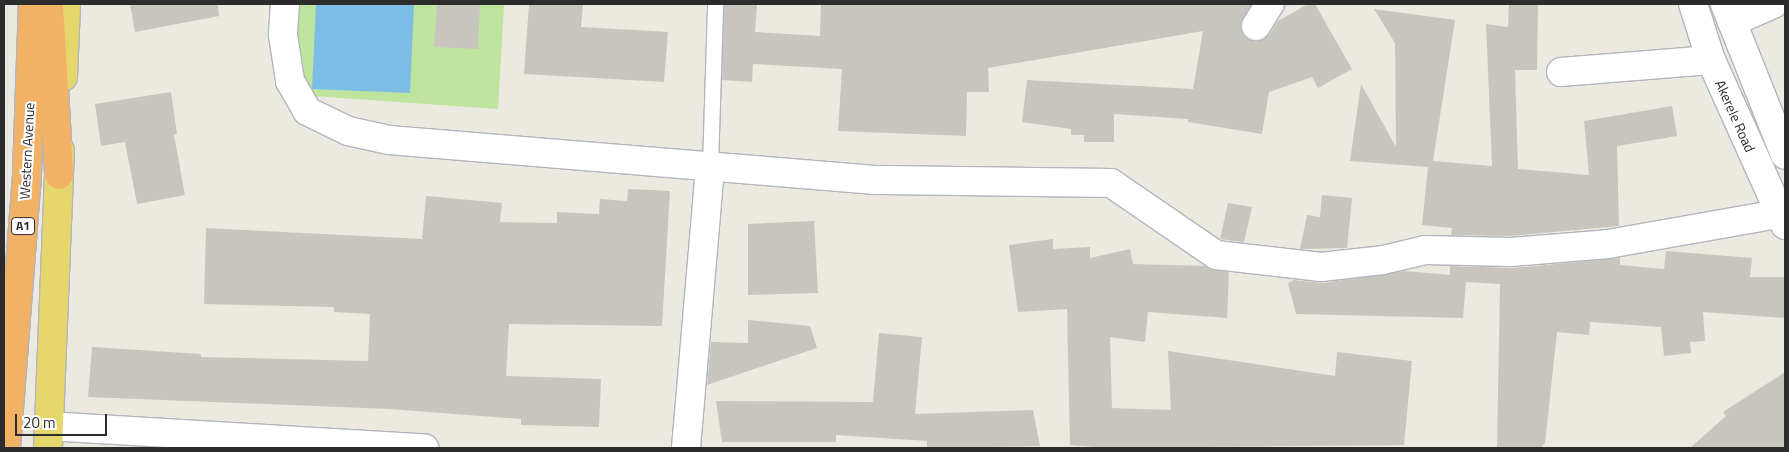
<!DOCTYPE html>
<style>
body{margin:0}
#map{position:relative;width:1789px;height:452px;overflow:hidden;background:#ece9e0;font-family:"Titillium Web",sans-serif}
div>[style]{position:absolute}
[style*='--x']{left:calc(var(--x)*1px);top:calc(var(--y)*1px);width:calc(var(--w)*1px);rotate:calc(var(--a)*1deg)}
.pitch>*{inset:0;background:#bee49e}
.water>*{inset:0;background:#7cbde5}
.building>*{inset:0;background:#c8c5bf}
.roads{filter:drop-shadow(1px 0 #b3b4be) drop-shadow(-1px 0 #b3b4be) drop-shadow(0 1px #b3b4be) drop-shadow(0 -1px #b3b4be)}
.service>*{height:15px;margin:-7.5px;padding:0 7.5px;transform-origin:7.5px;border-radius:7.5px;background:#fff}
.minor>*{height:28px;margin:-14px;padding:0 14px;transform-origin:14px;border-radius:14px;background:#fff}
.tertiary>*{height:28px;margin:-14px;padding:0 14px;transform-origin:14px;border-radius:14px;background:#fff}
.primary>*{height:28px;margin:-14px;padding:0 14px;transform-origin:14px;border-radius:14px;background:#e5d76c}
.motorway>*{height:28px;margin:-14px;padding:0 14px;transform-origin:14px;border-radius:14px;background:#f1b266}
span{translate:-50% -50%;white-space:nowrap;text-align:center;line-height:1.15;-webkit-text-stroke:4px #fff;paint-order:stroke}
.shield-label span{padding:1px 4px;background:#fff;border:1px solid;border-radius:4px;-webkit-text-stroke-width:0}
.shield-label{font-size:12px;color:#2c2c2c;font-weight:700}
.street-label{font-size:14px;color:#2c2c2c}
.frame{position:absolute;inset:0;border:5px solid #2c2c2c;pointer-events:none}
.scale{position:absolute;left:15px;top:414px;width:92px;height:22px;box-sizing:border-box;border:2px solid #2c2c2c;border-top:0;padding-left:6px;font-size:15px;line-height:18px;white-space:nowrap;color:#2c2c2c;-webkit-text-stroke:4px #fff;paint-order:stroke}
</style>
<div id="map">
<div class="pitch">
<div style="clip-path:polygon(273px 4px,504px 4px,498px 109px,298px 95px,278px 70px,271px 52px)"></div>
</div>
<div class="water">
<div style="clip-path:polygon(316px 4px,414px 4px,410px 93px,312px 89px)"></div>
</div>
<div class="building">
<div style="clip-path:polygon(130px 4px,218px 4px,219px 16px,135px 32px)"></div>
<div style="clip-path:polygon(437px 4px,480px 4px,478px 49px,434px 47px)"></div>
<div style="clip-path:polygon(529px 4px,583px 4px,581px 27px,668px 32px,664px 82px,524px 74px)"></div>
<div style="clip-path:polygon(724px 4px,757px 4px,755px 32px,820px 36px,821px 4px,1252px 4px,1240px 26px,1247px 39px,1256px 42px,1269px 35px,1278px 21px,1308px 4px,1315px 4px,1352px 69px,1318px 88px,1312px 77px,1269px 92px,1262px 134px,1188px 122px,1188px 119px,1114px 114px,1114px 142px,1084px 142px,1084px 135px,1071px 135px,1071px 129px,1022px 122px,1027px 80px,1193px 89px,1203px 31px,988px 68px,989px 92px,967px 92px,966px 136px,838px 131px,842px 69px,753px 64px,752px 82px,722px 80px)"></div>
<div style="clip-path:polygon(1509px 4px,1538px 4px,1537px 70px,1515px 70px,1518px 169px,1589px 175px,1584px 121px,1672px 106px,1677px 136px,1617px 146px,1619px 226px,1511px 236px,1451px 235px,1452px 228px,1422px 225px,1428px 167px,1350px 161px,1361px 84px,1396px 147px,1395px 43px,1374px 9px,1455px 20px,1433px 161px,1492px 166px,1486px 24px,1508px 27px)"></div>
<div style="clip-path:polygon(171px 92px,177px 134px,174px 135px,185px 195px,137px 204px,125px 142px,101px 146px,95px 104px)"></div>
<div style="clip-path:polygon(628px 189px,670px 191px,662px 326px,509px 324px,506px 376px,601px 379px,599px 427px,521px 425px,521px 419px,389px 409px,88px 397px,92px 347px,201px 354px,201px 357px,368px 361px,370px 314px,334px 312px,334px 307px,204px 304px,206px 228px,422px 239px,426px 196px,502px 203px,500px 222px,557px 223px,557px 212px,599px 214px,600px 199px,627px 201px)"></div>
<div style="clip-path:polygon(1322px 195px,1352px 198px,1347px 248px,1300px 249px,1307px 215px,1320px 217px)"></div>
<div style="clip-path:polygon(1228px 203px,1252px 207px,1244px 242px,1220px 239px)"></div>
<div style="clip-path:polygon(814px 221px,818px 293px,748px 295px,748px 224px)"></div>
<div style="clip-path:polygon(1053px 239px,1053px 249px,1090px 247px,1090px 258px,1130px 249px,1133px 264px,1205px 266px,1229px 272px,1227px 318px,1148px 312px,1145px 342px,1110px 337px,1112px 408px,1171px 410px,1168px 351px,1335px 376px,1337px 352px,1412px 361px,1404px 445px,1109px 448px,1070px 445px,1067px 309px,1018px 312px,1009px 245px)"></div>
<div style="clip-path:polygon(1666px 251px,1752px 258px,1750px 277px,1785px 277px,1785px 318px,1703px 312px,1705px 341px,1690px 342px,1691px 353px,1664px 356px,1661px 327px,1590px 322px,1589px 335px,1557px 332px,1545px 443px,1541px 448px,1497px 448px,1500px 284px,1466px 282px,1463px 318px,1296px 314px,1288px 283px,1294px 280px,1323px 283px,1405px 271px,1450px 275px,1450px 266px,1512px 268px,1620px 258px,1620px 265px,1664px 269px)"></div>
<div style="clip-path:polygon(748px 320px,810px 326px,817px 348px,707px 385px,711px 342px,748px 343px)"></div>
<div style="clip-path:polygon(879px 333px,922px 337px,915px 414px,1033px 410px,1040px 446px,927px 448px,927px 441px,836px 435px,836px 442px,722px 442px,716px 401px,873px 402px)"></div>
<div style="clip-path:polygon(1785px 372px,1785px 448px,1690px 448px,1726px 416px,1723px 412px)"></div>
</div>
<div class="roads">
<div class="service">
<div style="--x:710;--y:166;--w:162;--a:-88.2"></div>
</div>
<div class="minor">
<div style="--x:285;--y:4;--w:31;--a:94"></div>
<div style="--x:283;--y:35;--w:47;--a:81.3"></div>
<div style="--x:290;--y:81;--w:34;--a:60"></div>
<div style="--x:307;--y:111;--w:46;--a:26"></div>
<div style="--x:348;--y:131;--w:42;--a:12.4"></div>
<div style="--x:389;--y:140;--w:488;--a:4.7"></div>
<div style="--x:875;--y:180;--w:236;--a:0.7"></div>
<div style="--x:1111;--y:183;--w:127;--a:34.4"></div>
<div style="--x:1216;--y:255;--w:106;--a:6.5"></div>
<div style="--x:1321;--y:267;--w:62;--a:-6.4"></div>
<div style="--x:1383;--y:260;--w:43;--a:-13.4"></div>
<div style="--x:1425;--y:250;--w:86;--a:1.3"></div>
<div style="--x:1511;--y:252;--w:97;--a:-4.7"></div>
<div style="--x:1608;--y:244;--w:174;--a:-10"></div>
<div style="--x:1732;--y:22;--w:45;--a:-23.7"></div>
<div style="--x:1256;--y:26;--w:26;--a:-58"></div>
<div style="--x:1561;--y:72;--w:150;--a:-4.6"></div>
<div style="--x:49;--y:426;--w:376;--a:3.4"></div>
<div style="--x:686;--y:448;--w:283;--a:-85.1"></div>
</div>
<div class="tertiary">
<div style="--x:1693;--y:4;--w:59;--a:72.2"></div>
<div style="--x:1711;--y:60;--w:181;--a:65.8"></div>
<div style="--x:1725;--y:4;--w:162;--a:68.3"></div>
</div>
<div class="primary">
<div style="--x:63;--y:77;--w:73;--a:-87.6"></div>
<div style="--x:48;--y:448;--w:298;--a:-87.7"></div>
</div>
<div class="motorway">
<div style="--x:49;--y:5;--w:170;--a:86.6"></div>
<div style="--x:6;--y:448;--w:276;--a:-85.6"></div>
<div style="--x:27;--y:173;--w:169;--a:-88"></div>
</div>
</div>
<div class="shield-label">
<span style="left:23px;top:226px">A1</span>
</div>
<div class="street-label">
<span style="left:1735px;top:116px;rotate:66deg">Akerele Road</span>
<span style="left:27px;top:151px;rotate:-87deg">Western Avenue</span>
</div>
<div class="frame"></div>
<div class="scale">20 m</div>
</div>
